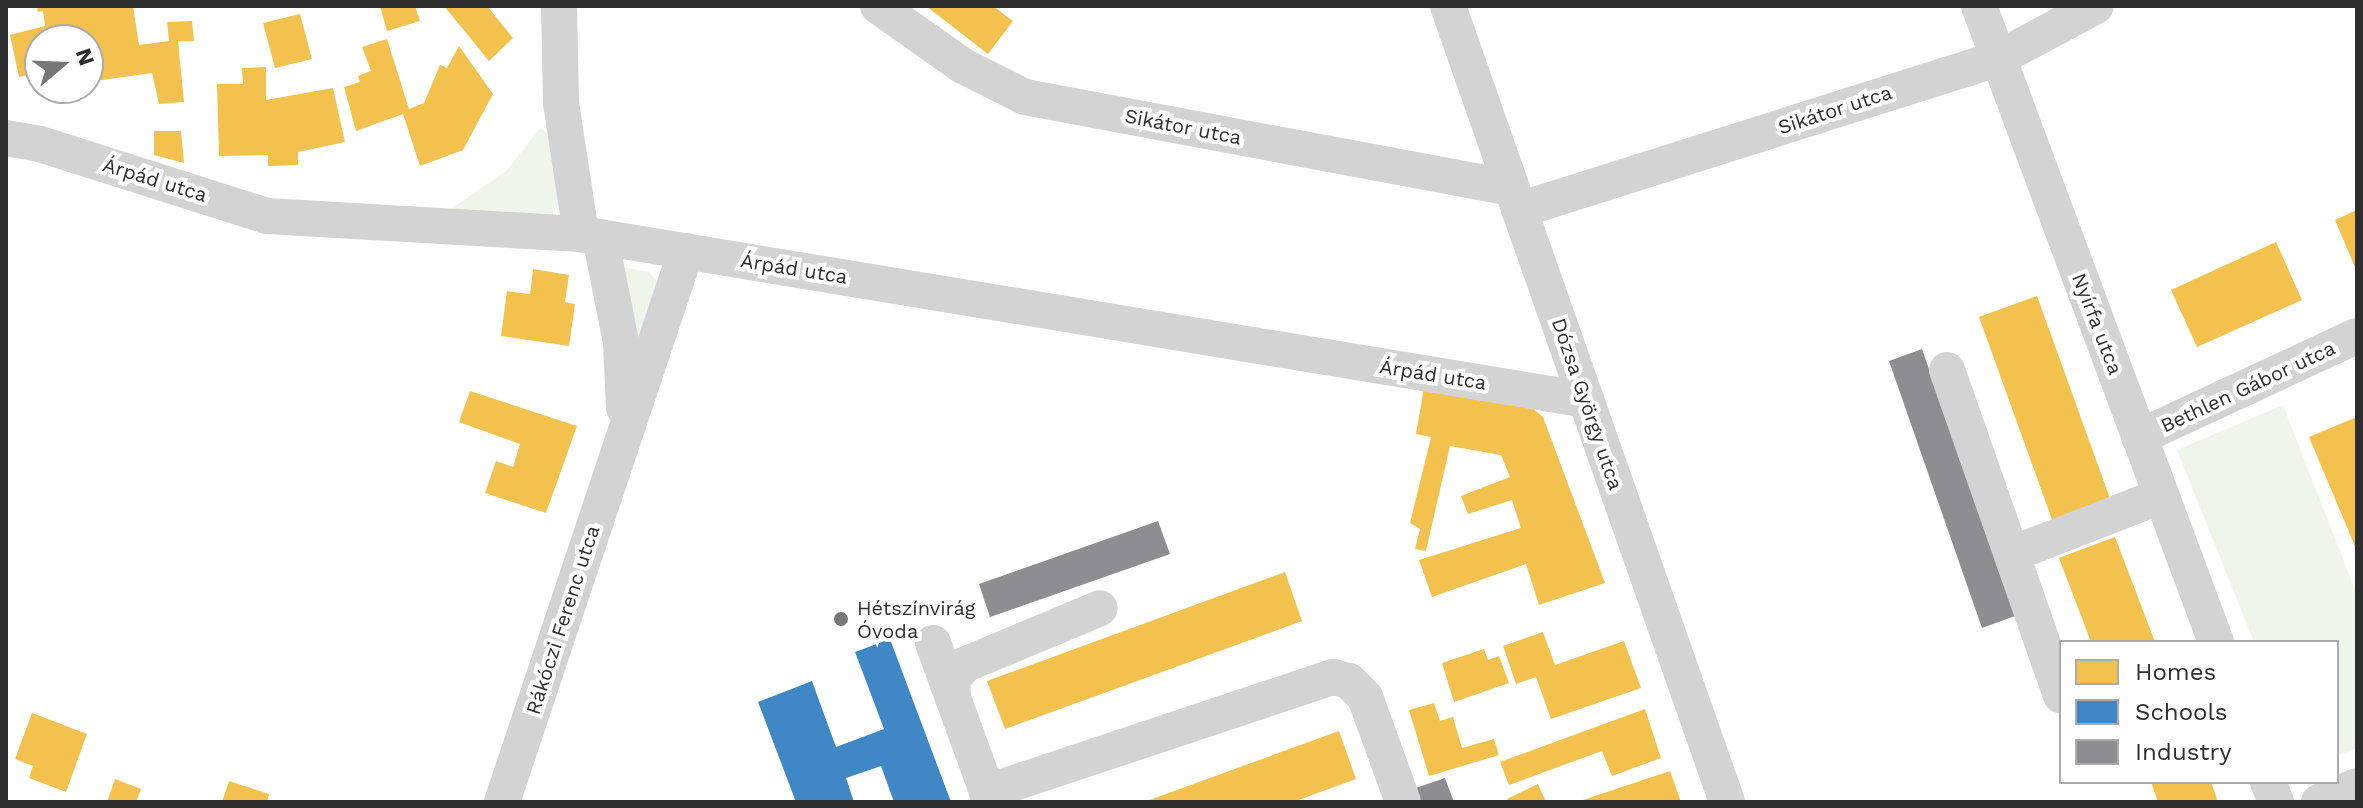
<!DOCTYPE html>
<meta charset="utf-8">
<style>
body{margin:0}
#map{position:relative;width:2363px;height:808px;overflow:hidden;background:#fff;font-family:"Work Sans",sans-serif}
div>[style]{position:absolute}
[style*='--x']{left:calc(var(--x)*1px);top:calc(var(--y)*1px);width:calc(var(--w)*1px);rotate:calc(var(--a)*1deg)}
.green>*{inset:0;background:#f0f5eb}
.homes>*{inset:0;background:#f2c14e}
.schools>*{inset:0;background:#3f88c5}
.industry>*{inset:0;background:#8d8d92}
.minor>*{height:36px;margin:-18px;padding:0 18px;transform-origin:18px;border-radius:18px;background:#d3d3d3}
.dots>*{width:22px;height:22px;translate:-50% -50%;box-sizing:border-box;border:4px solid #fff;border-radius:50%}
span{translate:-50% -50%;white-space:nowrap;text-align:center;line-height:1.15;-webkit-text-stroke:8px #fff;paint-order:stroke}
.street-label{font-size:20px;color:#2e2e2e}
.poi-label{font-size:20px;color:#2e2e2e}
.left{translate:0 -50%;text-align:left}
.frame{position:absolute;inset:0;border:8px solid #2e2e2e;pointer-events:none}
.legend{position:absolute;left:2059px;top:640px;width:280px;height:144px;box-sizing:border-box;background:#fff;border:2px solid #ababab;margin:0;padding:10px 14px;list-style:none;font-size:24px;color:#2e2e2e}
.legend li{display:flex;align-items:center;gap:16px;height:40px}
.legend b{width:40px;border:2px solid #ababab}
.north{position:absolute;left:24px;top:24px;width:80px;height:80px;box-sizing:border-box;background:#fff;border:2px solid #ababab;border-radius:50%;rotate:71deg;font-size:22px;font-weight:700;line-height:32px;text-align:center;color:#2e2e2e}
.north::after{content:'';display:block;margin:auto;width:28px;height:36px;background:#777;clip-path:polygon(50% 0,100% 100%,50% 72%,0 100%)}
</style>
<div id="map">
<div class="green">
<div style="clip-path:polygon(540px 128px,547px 133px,559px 202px,551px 219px,451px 209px,507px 170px)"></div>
<div style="clip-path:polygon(622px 267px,649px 272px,657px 281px,636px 359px)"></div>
<div style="clip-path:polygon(2283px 405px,2357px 595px,2357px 748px,2337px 756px,2337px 642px,2254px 642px,2177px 450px)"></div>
</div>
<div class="homes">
<div style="clip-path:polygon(37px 6px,133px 6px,139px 45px,169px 41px,167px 22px,192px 21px,194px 41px,178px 41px,184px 102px,159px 104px,152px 73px,88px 82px,88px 40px,40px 40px,40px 72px,19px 77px,10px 35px,45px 26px,43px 11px,38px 12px)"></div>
<div style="clip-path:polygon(380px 6px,415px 6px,420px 21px,387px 31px)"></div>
<div style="clip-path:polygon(444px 6px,487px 6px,513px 38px,489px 61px)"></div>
<div style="clip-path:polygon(926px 6px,993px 6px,1013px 21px,988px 54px)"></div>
<div style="clip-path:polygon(300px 14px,312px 59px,275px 68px,263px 23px)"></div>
<div style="clip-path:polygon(387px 39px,409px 109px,424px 103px,440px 65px,447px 68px,459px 46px,493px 94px,463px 150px,420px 166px,403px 114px,356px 131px,344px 87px,360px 82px,358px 76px,371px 71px,362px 47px)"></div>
<div style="clip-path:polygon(266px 67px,266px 100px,333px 88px,345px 142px,298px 152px,298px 165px,268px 166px,268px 155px,219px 156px,217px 84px,243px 84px,242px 68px)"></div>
<div style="clip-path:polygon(154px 131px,181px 131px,184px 163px,154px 155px)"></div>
<div style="clip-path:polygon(2357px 210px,2357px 272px,2335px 220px)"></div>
<div style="clip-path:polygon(2276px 242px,2302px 300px,2197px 347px,2171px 290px)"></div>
<div style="clip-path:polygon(533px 269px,569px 275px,565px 302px,575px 304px,569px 346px,501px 336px,507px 291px,530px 294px)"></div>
<div style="clip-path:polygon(2037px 296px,2112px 504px,2054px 525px,1979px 317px)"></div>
<div style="clip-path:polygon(1424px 388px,1531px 407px,1543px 417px,1605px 583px,1539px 605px,1526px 564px,1432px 597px,1419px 560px,1521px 528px,1512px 500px,1468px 514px,1461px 496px,1510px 477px,1501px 455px,1450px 446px,1426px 551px,1415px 549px,1420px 529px,1410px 523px,1431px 437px,1416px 434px)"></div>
<div style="clip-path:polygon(470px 391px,577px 426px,546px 513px,485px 493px,496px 461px,513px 467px,520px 444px,459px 422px)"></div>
<div style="clip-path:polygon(2357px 417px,2357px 551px,2309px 437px)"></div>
<div style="clip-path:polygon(2115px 537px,2155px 642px,2091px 642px,2059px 558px)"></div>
<div style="clip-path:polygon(1285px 572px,1302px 621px,1005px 729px,987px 681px)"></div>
<div style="clip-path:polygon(1543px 632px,1555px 665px,1624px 641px,1641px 688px,1551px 719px,1536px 677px,1516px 684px,1503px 646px)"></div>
<div style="clip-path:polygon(1484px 649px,1488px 660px,1499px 656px,1509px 683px,1454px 702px,1442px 663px)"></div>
<div style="clip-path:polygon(1434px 703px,1440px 721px,1453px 717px,1462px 748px,1494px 739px,1499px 755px,1429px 776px,1409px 710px)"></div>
<div style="clip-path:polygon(1645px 709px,1661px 758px,1612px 776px,1602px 751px,1509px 785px,1500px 762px)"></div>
<div style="clip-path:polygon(32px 713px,87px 734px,66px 792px,29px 778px,33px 766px,15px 759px)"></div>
<div style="clip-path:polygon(1339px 731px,1356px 779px,1293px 802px,1144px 802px)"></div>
<div style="clip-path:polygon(1670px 771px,1681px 802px,1580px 802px,1580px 801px)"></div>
<div style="clip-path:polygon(115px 779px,141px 789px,136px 802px,107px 802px)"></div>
<div style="clip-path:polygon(229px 781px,269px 794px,267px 802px,222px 802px)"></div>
<div style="clip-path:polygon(2151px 782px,2211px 782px,2218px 802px,2158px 802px)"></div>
<div style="clip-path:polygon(1538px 784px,1546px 802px,1509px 802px,1507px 799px)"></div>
</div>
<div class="schools">
<div style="clip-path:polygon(890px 639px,951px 802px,894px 802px,881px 766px,846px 778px,854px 802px,796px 802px,758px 702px,812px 681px,836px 747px,884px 729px,855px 652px)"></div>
</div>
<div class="industry">
<div style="clip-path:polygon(1922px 349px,2015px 616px,1982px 628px,1889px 361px)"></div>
<div style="clip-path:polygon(1158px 521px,1170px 554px,990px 617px,979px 584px)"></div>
<div style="clip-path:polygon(1445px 778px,1454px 802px,1411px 802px,1407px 791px)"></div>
</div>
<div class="minor">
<div style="--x:559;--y:6;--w:97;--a:88.8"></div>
<div style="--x:561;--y:103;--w:133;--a:81.3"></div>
<div style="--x:878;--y:6;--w:104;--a:35.2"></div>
<div style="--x:963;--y:66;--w:69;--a:26.6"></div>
<div style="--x:1025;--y:97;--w:495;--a:10.6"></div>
<div style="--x:1448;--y:6;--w:843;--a:70.68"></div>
<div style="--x:1979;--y:6;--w:679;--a:69.56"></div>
<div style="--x:6;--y:138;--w:35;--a:10"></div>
<div style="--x:40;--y:144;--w:238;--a:17.6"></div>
<div style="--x:267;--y:216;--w:315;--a:3.3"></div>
<div style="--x:581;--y:234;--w:1019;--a:9.38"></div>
<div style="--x:1519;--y:210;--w:501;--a:-17.53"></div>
<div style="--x:1997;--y:59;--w:112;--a:-28.2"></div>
<div style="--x:600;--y:237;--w:107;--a:78.7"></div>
<div style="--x:621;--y:342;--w:66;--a:87.4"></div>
<div style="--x:1947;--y:370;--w:345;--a:70.7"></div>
<div style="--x:2139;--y:437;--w:240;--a:-24.9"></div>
<div style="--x:2012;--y:554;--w:160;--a:-21.3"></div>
<div style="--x:933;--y:643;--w:169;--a:70"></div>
<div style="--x:953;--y:698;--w:18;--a:-93"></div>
<div style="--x:952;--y:680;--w:19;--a:-51"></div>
<div style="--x:964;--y:665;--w:147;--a:-22.7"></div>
<div style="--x:2268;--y:782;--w:22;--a:68"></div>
<div style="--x:987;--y:792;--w:365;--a:-18.4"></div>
<div style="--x:1333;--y:677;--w:16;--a:14"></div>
<div style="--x:1349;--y:681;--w:23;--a:45"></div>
<div style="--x:1365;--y:697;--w:112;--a:70.1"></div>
<div style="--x:502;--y:802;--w:581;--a:-71.53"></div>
<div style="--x:2319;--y:802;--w:41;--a:-22.8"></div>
</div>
<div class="dots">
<div style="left:841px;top:619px;background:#777"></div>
</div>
<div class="street-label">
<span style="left:1835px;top:110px;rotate:-18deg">Sikátor utca</span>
<span style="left:1183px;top:127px;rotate:11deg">Sikátor utca</span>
<span style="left:155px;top:180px;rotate:17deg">Árpád utca</span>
<span style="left:794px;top:269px;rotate:9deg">Árpád utca</span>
<span style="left:2097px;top:324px;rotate:69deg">Nyírfa utca</span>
<span style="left:1433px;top:375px;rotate:9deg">Árpád utca</span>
<span style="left:2248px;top:387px;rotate:-25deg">Bethlen Gábor utca</span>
<span style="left:1587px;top:404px;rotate:71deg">Dózsa György utca</span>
<span style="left:563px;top:620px;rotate:-72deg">Rákóczi Ferenc utca</span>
</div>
<div class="poi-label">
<span class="left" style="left:857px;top:620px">Hétszínvirág<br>Óvoda</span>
</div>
<div class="frame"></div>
<ul class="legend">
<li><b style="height:22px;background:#f2c14e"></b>Homes</li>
<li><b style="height:22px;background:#3f88c5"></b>Schools</li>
<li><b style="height:22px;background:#8d8d92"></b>Industry</li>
</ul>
<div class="north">N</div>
</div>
